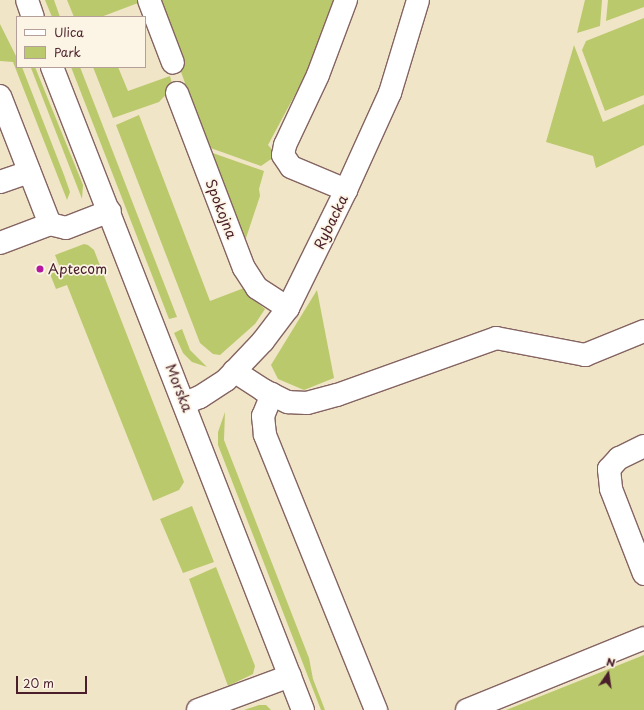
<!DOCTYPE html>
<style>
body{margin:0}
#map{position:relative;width:644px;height:710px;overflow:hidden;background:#f1e5c7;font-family:"Playpen Sans",sans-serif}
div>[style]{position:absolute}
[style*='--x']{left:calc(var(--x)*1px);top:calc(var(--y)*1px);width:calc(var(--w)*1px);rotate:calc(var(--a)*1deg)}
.green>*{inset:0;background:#bac96c}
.roads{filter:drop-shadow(1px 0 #846462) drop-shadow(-1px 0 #846462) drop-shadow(0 1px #846462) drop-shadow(0 -1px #846462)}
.minor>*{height:22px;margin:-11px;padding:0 11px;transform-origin:11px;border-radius:11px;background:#fff}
.dots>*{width:11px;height:11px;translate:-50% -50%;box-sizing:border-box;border:2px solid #fcf5e5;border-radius:50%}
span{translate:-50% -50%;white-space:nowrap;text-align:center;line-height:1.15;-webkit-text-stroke:3.5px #fcf5e5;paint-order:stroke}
.street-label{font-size:14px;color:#4a1f2b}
.poi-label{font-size:14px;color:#4a1f2b}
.left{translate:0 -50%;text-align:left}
.legend{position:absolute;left:16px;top:16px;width:130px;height:52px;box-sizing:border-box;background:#fcf5e5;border:1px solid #b59f9b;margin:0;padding:5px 7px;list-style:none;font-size:12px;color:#4a1f2b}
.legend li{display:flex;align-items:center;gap:8px;height:20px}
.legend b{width:20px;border:1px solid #b59f9b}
.north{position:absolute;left:588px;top:654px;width:40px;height:40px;-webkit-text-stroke:3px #fcf5e5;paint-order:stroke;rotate:13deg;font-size:11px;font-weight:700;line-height:16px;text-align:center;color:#4a1f2b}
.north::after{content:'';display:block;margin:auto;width:14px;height:18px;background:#4a1f2b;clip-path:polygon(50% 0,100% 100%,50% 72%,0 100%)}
.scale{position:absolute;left:16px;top:676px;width:71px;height:18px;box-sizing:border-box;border:2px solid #4a1f2b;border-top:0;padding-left:5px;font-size:12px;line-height:14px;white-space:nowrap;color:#4a1f2b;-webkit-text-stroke:3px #fcf5e5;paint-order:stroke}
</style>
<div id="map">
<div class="green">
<div style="clip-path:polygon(45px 0,54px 0,60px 17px,52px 17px)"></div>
<div style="clip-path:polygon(67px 0,137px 0,138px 3px,101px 17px,74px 17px)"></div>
<div style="clip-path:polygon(155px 0,338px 0,306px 83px,298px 89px,268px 145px,277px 155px,261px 166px,205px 146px,181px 85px,185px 83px)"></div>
<div style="clip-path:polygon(585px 0,602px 0,600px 26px,577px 33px)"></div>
<div style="clip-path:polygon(608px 0,644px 0,644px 7px,606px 21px)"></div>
<div style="clip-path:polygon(644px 18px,644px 95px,605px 111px,582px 50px,586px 41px)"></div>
<div style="clip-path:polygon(0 24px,17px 58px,17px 67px,22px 67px,64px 175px,70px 192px,67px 200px,13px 62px,0 61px)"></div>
<div style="clip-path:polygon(574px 45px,603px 122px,644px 104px,644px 145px,596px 168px,593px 156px,546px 142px)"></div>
<div style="clip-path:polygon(35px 67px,83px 185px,82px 199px,31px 68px)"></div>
<div style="clip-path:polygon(71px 67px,80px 67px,177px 317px,169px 319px)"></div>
<div style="clip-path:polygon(93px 67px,118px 67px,128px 91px,170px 76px,173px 87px,159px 102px,113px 118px)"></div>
<div style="clip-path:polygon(139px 115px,210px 301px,244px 288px,249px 296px,265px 309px,255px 324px,220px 355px,213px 354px,200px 343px,116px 125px)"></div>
<div style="clip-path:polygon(207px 151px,264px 171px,259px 189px,260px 196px,244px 244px)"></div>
<div style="clip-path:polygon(84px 244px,88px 245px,94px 250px,184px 482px,179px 490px,153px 501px,67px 285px,56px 289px,50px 274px,61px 270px,55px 255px)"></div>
<div style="clip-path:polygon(317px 290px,334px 378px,304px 390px,278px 379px,271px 365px)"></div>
<div style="clip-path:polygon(182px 329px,190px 350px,207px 367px,192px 362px,183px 353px,174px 333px)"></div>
<div style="clip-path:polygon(225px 412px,224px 440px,309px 658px,313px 679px,325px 710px,321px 710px,218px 445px,218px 432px)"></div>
<div style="clip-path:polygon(192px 506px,214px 562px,183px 573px,160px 519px)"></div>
<div style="clip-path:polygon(216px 567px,255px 666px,253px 674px,228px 686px,189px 579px)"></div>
<div style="clip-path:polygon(644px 655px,644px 710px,506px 710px)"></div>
<div style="clip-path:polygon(259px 705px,266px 705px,271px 710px,244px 710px)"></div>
</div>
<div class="roads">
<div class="minor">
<div style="--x:27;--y:0;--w:18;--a:71"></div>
<div style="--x:149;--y:0;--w:67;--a:69.1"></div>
<div style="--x:346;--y:0;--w:80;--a:110.5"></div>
<div style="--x:318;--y:75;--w:77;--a:115.2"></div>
<div style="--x:285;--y:145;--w:10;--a:101"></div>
<div style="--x:283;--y:155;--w:14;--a:56"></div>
<div style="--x:291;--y:167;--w:60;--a:22.7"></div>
<div style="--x:52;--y:67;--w:690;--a:68.68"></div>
<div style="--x:177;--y:93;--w:187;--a:69.1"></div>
<div style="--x:244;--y:268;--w:24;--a:57"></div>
<div style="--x:257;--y:288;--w:37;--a:33"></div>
<div style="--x:0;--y:96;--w:137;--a:68.7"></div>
<div style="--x:0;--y:182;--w:31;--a:-19"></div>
<div style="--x:0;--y:243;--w:53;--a:-20.8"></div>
<div style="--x:50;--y:224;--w:16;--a:14"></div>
<div style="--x:66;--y:228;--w:47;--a:-21.1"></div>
<div style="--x:234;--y:371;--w:35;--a:33"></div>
<div style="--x:263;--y:390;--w:28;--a:26"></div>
<div style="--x:288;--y:402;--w:19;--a:3"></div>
<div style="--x:307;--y:403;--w:31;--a:-15"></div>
<div style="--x:337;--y:395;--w:169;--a:-19.7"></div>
<div style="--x:496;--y:338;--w:91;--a:10.8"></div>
<div style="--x:585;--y:355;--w:64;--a:-22.1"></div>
<div style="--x:272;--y:394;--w:24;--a:112"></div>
<div style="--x:263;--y:416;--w:19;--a:84"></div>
<div style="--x:265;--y:435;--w:297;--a:68"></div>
<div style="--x:185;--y:403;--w:16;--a:-22"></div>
<div style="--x:200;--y:397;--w:31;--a:-33"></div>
<div style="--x:226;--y:380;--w:54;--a:-46.5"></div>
<div style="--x:263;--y:341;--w:41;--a:-52.9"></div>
<div style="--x:288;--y:308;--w:131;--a:-63.8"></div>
<div style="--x:346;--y:190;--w:107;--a:-65.6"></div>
<div style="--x:390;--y:93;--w:97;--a:-73.2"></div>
<div style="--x:644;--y:446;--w:28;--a:154"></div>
<div style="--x:619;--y:458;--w:15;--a:132"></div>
<div style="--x:609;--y:469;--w:20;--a:84"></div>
<div style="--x:611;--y:489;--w:91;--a:68.8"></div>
<div style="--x:198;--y:710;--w:98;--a:-20.3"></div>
<div style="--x:467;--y:710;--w:191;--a:-22.1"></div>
</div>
</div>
<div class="dots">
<div style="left:40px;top:269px;background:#b5179e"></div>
</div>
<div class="street-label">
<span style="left:221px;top:209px;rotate:69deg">Spokojna</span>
<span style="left:331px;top:222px;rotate:-64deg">Rybacka</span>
<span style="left:179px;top:388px;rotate:69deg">Morska</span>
</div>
<div class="poi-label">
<span class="left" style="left:48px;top:269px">Aptecom</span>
</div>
<ul class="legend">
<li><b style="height:5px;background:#fff"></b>Ulica</li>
<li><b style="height:11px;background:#bac96c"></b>Park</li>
</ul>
<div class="north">N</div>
<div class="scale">20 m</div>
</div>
